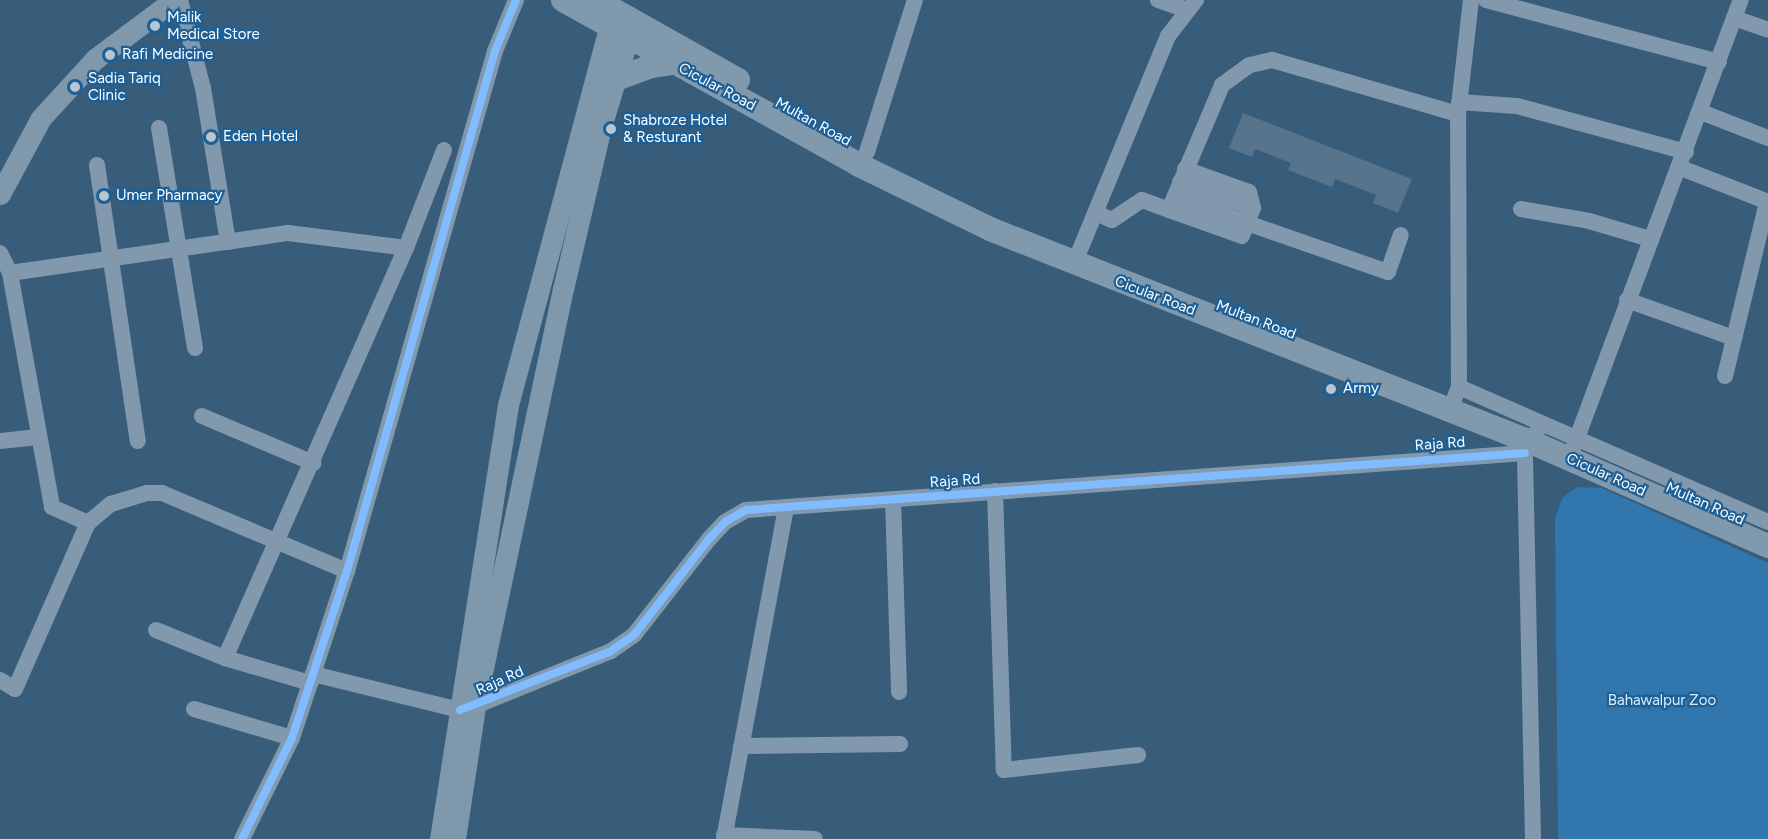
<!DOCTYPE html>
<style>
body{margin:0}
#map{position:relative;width:1768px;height:839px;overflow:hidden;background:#385d7b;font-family:Figtree,sans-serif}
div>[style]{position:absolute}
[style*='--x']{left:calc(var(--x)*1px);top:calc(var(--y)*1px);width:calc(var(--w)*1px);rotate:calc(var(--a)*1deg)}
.green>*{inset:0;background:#3176ac}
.building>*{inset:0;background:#56748c}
.minor>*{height:16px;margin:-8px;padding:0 8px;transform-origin:8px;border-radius:8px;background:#8299ad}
.major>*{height:21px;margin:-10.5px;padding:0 10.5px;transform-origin:10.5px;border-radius:10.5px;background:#7f98ab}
.highway>*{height:24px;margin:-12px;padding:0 12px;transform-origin:12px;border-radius:12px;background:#8099ac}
.cycleway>*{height:8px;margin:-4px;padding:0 4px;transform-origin:4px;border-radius:4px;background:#80bcff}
.dots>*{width:16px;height:16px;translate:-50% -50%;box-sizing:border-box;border:3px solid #1c6097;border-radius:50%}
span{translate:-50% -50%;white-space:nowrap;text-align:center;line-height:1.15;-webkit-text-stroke:4.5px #1c6097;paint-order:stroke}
.poi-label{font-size:15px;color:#fff}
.left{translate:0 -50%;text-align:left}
.street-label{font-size:15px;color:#fff}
.park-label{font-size:15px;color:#d7ebfb}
</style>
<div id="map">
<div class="green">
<div style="clip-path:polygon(1577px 487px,1602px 488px,1768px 563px,1768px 839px,1558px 839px,1555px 519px,1562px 498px)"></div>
</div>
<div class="building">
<div style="clip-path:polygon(1243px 113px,1412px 179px,1398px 213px,1373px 203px,1376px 195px,1335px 179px,1332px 187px,1288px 170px,1291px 163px,1255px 149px,1252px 157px,1229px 148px)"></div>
</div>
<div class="minor">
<div style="--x:180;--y:0;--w:91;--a:75.4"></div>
<div style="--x:203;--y:88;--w:156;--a:80.8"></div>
<div style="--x:1158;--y:0;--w:31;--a:19"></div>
<div style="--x:1486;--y:0;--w:241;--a:14.9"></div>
<div style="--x:1734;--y:18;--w:36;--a:19"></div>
<div style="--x:1459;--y:102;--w:58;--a:3.9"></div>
<div style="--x:1517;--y:106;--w:175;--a:15.2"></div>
<div style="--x:1701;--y:112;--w:72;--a:21.2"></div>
<div style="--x:159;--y:128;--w:223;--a:80.7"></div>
<div style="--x:867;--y:152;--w:159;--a:-72.5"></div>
<div style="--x:97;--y:165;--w:279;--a:81.6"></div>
<div style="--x:1681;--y:168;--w:93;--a:21.3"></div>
<div style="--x:1185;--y:169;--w:68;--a:19.8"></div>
<div style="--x:1249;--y:192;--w:16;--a:76"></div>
<div style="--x:1253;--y:208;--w:16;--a:112"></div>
<div style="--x:1247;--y:223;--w:149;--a:19.2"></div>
<div style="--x:1388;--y:272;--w:39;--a:-71"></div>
<div style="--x:1180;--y:182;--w:77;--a:19.6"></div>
<div style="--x:1521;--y:209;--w:69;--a:10"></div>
<div style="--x:1589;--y:221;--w:64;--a:16.4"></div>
<div style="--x:1169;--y:210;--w:77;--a:19.6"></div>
<div style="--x:1242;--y:236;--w:14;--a:-69"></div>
<div style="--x:1247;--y:223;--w:77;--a:-159.4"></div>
<div style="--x:1096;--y:213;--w:17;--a:24"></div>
<div style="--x:1112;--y:220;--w:36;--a:-34"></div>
<div style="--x:1142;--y:200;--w:29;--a:20"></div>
<div style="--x:1169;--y:210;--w:136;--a:-67"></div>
<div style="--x:1222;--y:85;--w:34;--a:-36"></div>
<div style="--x:1250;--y:65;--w:23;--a:-13"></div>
<div style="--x:1272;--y:60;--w:194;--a:16.2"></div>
<div style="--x:1079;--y:252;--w:234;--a:-67.6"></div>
<div style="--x:1168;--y:36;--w:46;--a:-52.1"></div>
<div style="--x:0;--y:253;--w:22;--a:63"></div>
<div style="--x:10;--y:273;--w:238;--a:79.8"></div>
<div style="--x:52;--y:507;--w:39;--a:24"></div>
<div style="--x:88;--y:523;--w:30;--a:-40"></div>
<div style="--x:111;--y:504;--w:38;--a:-17"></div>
<div style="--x:147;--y:493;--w:15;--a:0"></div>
<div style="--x:162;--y:493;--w:201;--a:22.9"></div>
<div style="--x:10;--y:273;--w:281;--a:-8.2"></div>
<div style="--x:288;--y:233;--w:119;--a:7.2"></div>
<div style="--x:1627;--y:300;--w:114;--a:19.6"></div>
<div style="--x:1725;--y:376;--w:179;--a:-76.4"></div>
<div style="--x:1459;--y:387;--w:337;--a:23.6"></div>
<div style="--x:1450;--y:410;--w:25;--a:-69"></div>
<div style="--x:1459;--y:387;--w:273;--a:-90.2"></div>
<div style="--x:1458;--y:114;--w:115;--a:-83.5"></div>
<div style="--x:202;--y:416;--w:121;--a:22.9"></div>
<div style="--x:0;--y:441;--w:39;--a:-6"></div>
<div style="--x:1574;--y:446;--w:476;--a:-69.5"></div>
<div style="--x:995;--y:491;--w:279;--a:88.2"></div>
<div style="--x:1004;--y:770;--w:135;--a:-6.4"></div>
<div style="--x:893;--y:499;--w:193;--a:88.2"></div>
<div style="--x:156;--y:630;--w:74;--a:22.1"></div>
<div style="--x:225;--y:658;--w:89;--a:16.4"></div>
<div style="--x:225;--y:658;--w:448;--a:-66.2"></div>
<div style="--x:406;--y:248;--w:105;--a:-68.8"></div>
<div style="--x:313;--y:674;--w:151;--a:13.8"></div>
<div style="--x:460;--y:710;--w:16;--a:-15"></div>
<div style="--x:475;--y:706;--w:147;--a:-22"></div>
<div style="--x:611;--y:651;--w:28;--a:-35"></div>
<div style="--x:634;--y:635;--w:122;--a:-52"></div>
<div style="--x:709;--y:539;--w:23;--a:-47"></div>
<div style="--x:725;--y:522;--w:24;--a:-30"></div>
<div style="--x:746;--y:510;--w:781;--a:-4.18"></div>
<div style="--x:0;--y:680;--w:17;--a:31"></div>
<div style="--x:15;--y:689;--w:181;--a:-66.3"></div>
<div style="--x:194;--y:709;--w:102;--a:16.5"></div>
<div style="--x:741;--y:746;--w:159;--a:-0.7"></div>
<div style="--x:724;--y:835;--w:91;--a:2.5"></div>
<div style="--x:242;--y:839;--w:113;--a:-63.7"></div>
<div style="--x:292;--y:738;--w:176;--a:-71.8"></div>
<div style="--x:347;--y:571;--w:541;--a:-74.11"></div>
<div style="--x:495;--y:51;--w:55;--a:-67.6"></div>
<div style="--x:724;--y:839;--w:337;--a:-79.4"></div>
<div style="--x:1533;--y:839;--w:386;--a:-91.2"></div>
<div style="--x:1525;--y:453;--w:25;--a:-61"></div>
</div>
<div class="major">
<div style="--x:0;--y:194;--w:86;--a:-61.7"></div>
<div style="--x:41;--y:118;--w:80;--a:-47.5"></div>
<div style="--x:95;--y:59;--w:99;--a:-36.8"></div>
<div style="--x:440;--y:839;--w:439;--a:-81.1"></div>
<div style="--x:508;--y:405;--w:391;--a:-75"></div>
<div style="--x:455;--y:839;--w:134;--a:-81.4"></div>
<div style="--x:475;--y:706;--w:426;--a:-78.1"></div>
<div style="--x:563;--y:289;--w:166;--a:-76.8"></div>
<div style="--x:601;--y:127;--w:93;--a:-73.1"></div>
</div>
<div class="highway">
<div style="--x:563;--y:0;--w:339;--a:29.1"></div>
<div style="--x:859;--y:165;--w:146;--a:26"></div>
<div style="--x:990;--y:229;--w:581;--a:21.49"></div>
<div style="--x:1531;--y:442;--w:259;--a:23.7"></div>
<div style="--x:596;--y:0;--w:163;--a:29.4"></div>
<div style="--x:616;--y:79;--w:37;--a:-20"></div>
<div style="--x:651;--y:66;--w:22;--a:-8"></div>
</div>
<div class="cycleway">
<div style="--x:460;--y:710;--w:162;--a:-21.3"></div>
<div style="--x:611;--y:651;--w:28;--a:-35"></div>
<div style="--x:634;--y:635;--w:122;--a:-52"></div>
<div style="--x:709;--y:539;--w:23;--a:-47"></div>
<div style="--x:725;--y:522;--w:24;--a:-30"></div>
<div style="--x:746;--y:510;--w:781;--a:-4.18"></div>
<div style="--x:242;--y:839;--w:113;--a:-63.7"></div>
<div style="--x:292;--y:738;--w:176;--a:-71.8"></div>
<div style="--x:347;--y:571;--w:541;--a:-74.11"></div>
<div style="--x:495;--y:51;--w:55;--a:-67.6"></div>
</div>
<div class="dots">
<div style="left:155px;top:26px;background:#b9c6d1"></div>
<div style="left:110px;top:55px;background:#b9c6d1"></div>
<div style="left:75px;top:87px;background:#b9c6d1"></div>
<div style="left:611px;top:129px;background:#b9c6d1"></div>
<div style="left:211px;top:137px;background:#b9c6d1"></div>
<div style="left:104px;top:196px;background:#b9c6d1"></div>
<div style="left:1331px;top:389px;background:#b9c6d1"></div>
</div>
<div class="poi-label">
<span class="left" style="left:167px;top:26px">Malik<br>Medical Store</span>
<span class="left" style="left:122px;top:55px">Rafi Medicine</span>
<span class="left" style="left:88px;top:87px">Sadia Tariq<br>Clinic</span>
<span class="left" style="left:623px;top:129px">Shabroze Hotel<br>&amp; Resturant</span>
<span class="left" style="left:223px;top:137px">Eden Hotel</span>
<span class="left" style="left:116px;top:196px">Umer Pharmacy</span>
<span class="left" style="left:1343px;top:389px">Army</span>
</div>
<div class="street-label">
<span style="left:717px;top:87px;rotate:28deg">Cicular Road</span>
<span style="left:813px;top:122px;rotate:29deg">Multan Road</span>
<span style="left:1155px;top:296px;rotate:21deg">Cicular Road</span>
<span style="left:1256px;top:320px;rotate:21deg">Multan Road</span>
<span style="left:1440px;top:444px;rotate:-4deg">Raja Rd</span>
<span style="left:1606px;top:475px;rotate:24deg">Cicular Road</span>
<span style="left:955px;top:481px;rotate:-4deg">Raja Rd</span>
<span style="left:1705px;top:504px;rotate:24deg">Multan Road</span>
<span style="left:500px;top:681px;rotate:-24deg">Raja Rd</span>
</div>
<div class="park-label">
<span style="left:1662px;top:701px">Bahawalpur Zoo</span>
</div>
</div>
